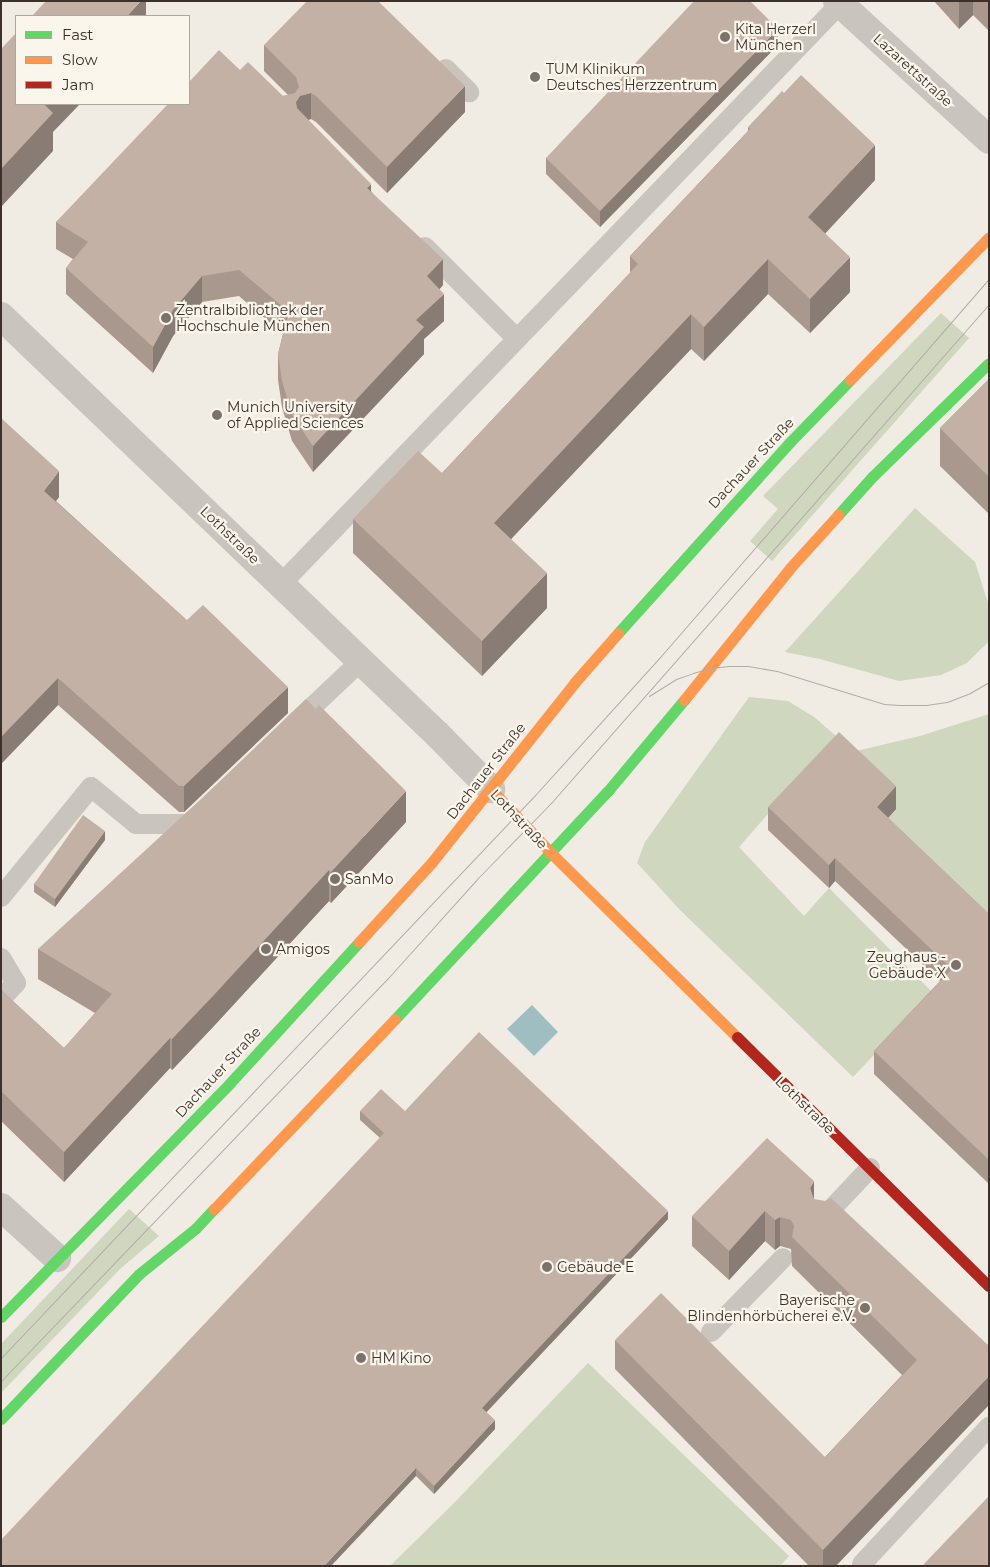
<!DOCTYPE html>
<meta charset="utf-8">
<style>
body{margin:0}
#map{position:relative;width:990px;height:1567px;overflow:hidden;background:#f0ece4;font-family:Montserrat,sans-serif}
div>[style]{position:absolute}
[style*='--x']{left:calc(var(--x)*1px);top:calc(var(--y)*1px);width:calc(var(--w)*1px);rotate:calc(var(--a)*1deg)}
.green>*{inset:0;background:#cfd7be}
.water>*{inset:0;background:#9fbec2}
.lane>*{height:20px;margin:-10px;padding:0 10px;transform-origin:10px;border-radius:10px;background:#c9c4bd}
.street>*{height:28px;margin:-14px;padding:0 14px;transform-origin:14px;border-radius:14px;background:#c9c4bd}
.fast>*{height:11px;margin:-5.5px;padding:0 5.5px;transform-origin:5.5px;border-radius:5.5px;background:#63d668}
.slow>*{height:11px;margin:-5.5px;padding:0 5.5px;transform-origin:5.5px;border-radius:5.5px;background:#ff974d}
.jam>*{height:11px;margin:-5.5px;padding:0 5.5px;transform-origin:5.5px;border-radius:5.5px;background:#b3261e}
.tram>*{height:1px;margin:-0.5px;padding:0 0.5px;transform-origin:0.5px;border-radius:0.5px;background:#b1aca7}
.wall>*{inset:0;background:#a9988e}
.shaded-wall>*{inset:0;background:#897c74}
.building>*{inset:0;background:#c4b1a5}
.dots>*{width:14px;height:14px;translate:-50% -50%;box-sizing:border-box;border:2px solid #fbf6ec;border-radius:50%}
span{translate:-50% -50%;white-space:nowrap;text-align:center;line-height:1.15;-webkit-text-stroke:4.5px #fbf6ec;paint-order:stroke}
.poi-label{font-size:14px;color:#3b312a}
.left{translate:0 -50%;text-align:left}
.right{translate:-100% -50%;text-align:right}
.street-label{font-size:14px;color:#3b312a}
.frame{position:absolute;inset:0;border:2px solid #3b312a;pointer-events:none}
.legend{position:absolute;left:15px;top:15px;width:175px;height:90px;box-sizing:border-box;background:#fbf6ec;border:1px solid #aea79e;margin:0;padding:6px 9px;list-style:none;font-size:15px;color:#3b312a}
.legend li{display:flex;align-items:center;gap:10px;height:25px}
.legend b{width:25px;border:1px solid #aea79e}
</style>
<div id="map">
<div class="green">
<div style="clip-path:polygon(941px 313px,969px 338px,772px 561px,750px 541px,778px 509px,763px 496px)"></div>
<div style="clip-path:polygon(915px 508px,975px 562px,989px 606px,989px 641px,967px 663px,941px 675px,899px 681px,820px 659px,785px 652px)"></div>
<div style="clip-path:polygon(749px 697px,788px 701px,814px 717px,836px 736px,739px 847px,804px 916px,829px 888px,933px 993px,853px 1077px,680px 910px,637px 863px,645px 842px)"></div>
<div style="clip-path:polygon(989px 714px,989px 937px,877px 830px,839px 755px,920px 736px)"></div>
<div style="clip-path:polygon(129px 1209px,159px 1236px,120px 1269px,1px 1393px,1px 1344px)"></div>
<div style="clip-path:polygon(588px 1363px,789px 1556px,780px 1566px,390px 1566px,454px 1503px)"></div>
</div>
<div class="water">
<div style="clip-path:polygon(532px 1005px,558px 1032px,534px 1056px,507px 1029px)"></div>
</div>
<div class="lane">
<div style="--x:446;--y:69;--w:33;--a:45"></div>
<div style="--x:425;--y:247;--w:130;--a:45"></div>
<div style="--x:281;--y:584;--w:806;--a:-46.06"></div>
<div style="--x:293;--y:725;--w:93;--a:-43.3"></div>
<div style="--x:1;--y:897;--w:142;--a:-50.7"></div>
<div style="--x:91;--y:787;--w:58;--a:39.4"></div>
<div style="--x:136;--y:824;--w:53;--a:0"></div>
<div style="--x:189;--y:824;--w:12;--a:-42"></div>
<div style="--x:1;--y:958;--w:29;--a:59"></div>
<div style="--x:16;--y:983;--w:22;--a:133"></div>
<div style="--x:822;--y:1219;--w:70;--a:-46.7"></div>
<div style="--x:711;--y:1332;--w:103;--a:-45.8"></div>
<div style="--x:862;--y:1564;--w:187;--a:-47.2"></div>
</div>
<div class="street">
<div style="--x:837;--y:1;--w:206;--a:42.4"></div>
<div style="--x:1;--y:316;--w:605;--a:43.8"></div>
<div style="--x:438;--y:735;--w:76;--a:45.5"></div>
<div style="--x:1;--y:1207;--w:76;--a:42.3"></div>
</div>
<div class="fast">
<div style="--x:838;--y:515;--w:51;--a:-48.2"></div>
<div style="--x:872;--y:477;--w:163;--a:-44.3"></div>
<div style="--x:618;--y:633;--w:257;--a:-48"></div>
<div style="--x:790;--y:442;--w:86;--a:-45.9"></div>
<div style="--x:395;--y:1019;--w:311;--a:-47"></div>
<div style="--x:607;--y:792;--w:120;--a:-50.1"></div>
<div style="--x:1;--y:1317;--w:326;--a:-45.6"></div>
<div style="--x:229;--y:1084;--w:193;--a:-47.5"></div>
<div style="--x:1;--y:1419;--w:200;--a:-46.4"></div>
<div style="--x:139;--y:1274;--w:73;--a:-38.9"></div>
<div style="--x:196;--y:1228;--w:26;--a:-47"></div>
</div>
<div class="slow">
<div style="--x:850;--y:380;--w:199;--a:-45.8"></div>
<div style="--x:684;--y:700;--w:169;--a:-51.2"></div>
<div style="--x:790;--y:568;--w:72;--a:-47.8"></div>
<div style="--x:491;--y:789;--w:88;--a:46.8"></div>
<div style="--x:551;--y:853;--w:262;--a:44.7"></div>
<div style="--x:359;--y:942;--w:108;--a:-47.6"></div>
<div style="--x:432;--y:862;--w:230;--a:-51.5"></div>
<div style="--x:575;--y:682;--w:65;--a:-48.7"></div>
<div style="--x:214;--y:1209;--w:262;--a:-46.4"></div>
</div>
<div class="jam">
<div style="--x:737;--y:1037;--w:354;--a:44.7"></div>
</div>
<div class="tram">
<div style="--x:649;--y:696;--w:32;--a:-32"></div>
<div style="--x:676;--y:679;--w:18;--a:-19"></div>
<div style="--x:693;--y:673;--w:18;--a:-16"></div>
<div style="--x:710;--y:668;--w:19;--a:-6"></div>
<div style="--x:729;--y:666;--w:19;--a:0"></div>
<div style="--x:748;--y:666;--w:29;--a:10"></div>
<div style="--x:777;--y:671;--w:112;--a:17.1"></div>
<div style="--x:884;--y:704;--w:15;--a:4"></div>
<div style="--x:899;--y:705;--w:27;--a:0"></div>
<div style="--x:926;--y:705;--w:21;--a:-8"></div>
<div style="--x:947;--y:702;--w:25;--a:-21"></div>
<div style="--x:970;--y:693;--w:22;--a:-30"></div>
<div style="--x:1;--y:1358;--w:777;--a:-46.51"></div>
<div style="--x:536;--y:794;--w:186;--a:-47.8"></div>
<div style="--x:661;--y:656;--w:500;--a:-49"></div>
<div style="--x:1;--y:1381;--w:560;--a:-46.16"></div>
<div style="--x:389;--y:977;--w:133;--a:-48"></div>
<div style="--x:478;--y:878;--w:105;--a:-45.8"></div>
<div style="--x:551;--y:803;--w:664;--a:-48.72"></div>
</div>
<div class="wall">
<div style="clip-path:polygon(934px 1px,989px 1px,989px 31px,973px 15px,959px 29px)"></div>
<div style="clip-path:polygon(264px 45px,465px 112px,387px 193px,316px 122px,311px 119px,308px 120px,371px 191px,443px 285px,439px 290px,444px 321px,424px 339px,424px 354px,313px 472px,292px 441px,282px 407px,278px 380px,278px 354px,283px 334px,239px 296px,202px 302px,173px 336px,153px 373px,66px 294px,66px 268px,73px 259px,56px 249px,56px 222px,240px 70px,283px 96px,288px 95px,264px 71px)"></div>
<div style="clip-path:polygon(778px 45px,600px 227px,546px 174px,546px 158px)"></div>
<div style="clip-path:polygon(748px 127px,875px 180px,825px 233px,850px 292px,810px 333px,768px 294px,704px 361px,691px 349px,511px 539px,547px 608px,482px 676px,353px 553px,353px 519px,442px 473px,630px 273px,630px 256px,748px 131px)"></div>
<div style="clip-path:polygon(989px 379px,989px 514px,940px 466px,940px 428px)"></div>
<div style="clip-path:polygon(1px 418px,59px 497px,56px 501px,288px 713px,184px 812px,179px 812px,58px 705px,1px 764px)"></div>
<div style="clip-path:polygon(768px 807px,896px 809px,888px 818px,989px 914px,989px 1184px,874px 1074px,874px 1051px,940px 981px,835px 881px,829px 888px,768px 830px)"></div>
<div style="clip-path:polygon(406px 822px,331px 903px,329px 901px,213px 1027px,172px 1070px,170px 1068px,64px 1182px,1px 1121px,1px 990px,64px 1048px,95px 1013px,38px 979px,38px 949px)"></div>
<div style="clip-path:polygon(105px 840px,55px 907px,34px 892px,34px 884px)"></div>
<div style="clip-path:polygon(360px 1111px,405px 1111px,668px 1219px,486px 1412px,495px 1429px,434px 1494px,416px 1476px,380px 1138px,360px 1120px)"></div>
<div style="clip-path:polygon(814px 1197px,814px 1199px,989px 1346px,836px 1566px,809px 1566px,615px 1369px,615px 1340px,825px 1457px,902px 1375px,792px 1266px,791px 1249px,780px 1246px,775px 1250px,765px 1241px,729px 1280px,692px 1246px,692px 1216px)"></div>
</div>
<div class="shaded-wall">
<div style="clip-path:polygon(141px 1px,146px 1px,146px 16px,127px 16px)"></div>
<div style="clip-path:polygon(959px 1px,973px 1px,973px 15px,959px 29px)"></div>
<div style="clip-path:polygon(778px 29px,778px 45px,600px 227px,600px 211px)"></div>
<div style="clip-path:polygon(465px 86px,465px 112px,387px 193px,387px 167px)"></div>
<div style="clip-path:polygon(311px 93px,311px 119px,300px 122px,296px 128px,296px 102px,300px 96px)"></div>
<div style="clip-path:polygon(44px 104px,80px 104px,53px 132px,53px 151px,1px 207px,1px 169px)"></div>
<div style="clip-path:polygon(875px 145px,875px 180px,808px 252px,808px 217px)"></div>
<div style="clip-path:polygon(371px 184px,371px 210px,367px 188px)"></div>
<div style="clip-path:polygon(850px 257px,850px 292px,810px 333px,810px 299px)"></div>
<div style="clip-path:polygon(443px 259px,443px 285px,427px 303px,427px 276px)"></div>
<div style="clip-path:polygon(768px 259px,768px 294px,704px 361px,704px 327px)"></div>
<div style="clip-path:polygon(202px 276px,202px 302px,173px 336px,153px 373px,153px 347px,173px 310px)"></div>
<div style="clip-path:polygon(444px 294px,444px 321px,424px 339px,424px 354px,313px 472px,313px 446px,416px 320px)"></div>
<div style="clip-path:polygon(691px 314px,691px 349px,494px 557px,494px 523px)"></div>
<div style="clip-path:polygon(59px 471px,59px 497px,44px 517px,44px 491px)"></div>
<div style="clip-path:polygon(547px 573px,547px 608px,482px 676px,482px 641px)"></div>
<div style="clip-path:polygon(58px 678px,58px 705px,1px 764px,1px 737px)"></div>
<div style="clip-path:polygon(288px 687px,288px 713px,184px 812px,184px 786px)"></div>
<div style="clip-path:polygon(896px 786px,896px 809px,877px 830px,877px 807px)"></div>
<div style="clip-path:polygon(406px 791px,406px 822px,331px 903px,331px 872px)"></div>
<div style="clip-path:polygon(105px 831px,105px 840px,55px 907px,55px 899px)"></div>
<div style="clip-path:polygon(835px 858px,835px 881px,829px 888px,829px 865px)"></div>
<div style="clip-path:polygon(329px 870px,329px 901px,213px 1027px,172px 1070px,172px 1039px)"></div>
<div style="clip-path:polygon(170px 1038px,170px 1068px,64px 1182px,64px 1152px)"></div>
<div style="clip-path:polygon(814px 1181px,814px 1210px,810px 1188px)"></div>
<div style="clip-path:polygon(668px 1211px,668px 1219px,482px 1417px,482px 1408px)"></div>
<div style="clip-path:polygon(765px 1211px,765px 1241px,729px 1280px,729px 1251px)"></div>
<div style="clip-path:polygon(780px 1217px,780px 1246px,775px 1250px,775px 1220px)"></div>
<div style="clip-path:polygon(989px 1376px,989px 1405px,836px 1566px,823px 1566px,823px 1550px)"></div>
<div style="clip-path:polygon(495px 1420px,495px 1429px,434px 1494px,434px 1486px)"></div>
<div style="clip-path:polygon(416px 1468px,416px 1476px,331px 1566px,324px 1566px)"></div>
</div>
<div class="building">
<div style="clip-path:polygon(46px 1px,141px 1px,127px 16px,32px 16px)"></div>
<div style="clip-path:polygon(307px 1px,378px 1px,465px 86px,387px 167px,316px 96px,311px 93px,300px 96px,296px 102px,297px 108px,371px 184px,367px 188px,443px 259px,427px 276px,444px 294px,416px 320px,424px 327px,313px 446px,292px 415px,282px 381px,278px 354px,289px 312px,239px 270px,202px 276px,173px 310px,153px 347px,66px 268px,88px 242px,56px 222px,168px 104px,189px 104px,189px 82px,219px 50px,240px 70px,248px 62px,283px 96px,295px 93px,299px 87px,296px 77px,264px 45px)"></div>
<div style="clip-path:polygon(694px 1px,750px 1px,778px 29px,600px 211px,546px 158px)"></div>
<div style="clip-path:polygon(16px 33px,16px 104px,44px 104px,53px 113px,1px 169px,1px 49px)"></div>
<div style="clip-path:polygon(801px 75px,875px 145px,808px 217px,850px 257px,810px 299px,768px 259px,704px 327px,691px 314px,494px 523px,547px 573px,482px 641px,353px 519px,418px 451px,442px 473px,638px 264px,630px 256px,750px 129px,748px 127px,782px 91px,784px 93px)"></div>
<div style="clip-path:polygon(989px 379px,989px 477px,940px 428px)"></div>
<div style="clip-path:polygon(1px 418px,59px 471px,44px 491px,187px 620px,203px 605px,288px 687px,184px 786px,179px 786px,58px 678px,1px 737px)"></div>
<div style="clip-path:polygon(306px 699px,316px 709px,319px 705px,406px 791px,331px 872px,329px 870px,213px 996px,172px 1039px,170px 1038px,64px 1152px,1px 1091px,1px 990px,64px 1048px,112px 994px,38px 949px,200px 800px)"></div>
<div style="clip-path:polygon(839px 732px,896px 786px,877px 807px,989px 914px,989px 1160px,874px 1051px,952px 969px,835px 858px,829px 865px,768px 807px)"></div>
<div style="clip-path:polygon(83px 815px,105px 831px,55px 899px,34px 884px)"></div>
<div style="clip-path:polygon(479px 1032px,668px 1211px,482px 1408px,495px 1420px,434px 1486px,416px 1468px,324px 1566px,1px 1566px,1px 1540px,384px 1133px,360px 1111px,381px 1089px,405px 1111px)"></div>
<div style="clip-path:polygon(767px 1138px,814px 1181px,810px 1188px,814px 1199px,825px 1201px,831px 1198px,989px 1346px,989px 1376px,823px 1550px,615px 1340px,661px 1293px,825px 1457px,917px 1360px,792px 1237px,794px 1226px,791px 1220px,780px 1217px,775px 1220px,765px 1211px,729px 1251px,692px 1216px)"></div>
<div style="clip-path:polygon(989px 1496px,989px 1566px,922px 1566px)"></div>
</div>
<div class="dots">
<div style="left:725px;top:37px;background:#7a726b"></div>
<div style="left:535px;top:77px;background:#7a726b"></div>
<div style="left:166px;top:318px;background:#7a726b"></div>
<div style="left:217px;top:415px;background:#7a726b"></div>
<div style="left:335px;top:879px;background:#7a726b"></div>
<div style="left:266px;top:949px;background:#7a726b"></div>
<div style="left:956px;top:965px;background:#7a726b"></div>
<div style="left:547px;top:1267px;background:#7a726b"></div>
<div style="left:865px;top:1308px;background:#7a726b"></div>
<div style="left:361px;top:1358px;background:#7a726b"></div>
</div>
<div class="poi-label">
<span class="left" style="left:735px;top:37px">Kita Herzerl<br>München</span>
<span class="left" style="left:546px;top:77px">TUM Klinikum<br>Deutsches Herzzentrum</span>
<span class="left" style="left:176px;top:318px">Zentralbibliothek der<br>Hochschule München</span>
<span class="left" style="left:227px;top:415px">Munich University<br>of Applied Sciences</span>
<span class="left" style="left:345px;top:879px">SanMo</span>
<span class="left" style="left:276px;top:949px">Amigos</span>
<span class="right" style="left:946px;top:965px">Zeughaus -<br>Gebäude X</span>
<span class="left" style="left:557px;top:1267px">Gebäude E</span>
<span class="right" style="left:855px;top:1308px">Bayerische<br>Blindenhörbücherei e.V.</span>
<span class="left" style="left:371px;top:1358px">HM Kino</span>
</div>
<div class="street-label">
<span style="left:913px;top:70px;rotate:42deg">Lazarettstraße</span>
<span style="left:751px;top:463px;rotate:-47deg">Dachauer Straße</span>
<span style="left:230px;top:535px;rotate:44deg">Lothstraße</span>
<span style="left:486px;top:771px;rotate:-52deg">Dachauer Straße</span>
<span style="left:519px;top:819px;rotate:47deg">Lothstraße</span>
<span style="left:218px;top:1072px;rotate:-47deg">Dachauer Straße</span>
<span style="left:805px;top:1105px;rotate:44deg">Lothstraße</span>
</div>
<div class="frame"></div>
<ul class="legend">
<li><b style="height:6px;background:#63d668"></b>Fast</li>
<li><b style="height:6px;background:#ff974d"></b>Slow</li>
<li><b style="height:6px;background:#b3261e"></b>Jam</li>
</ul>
</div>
